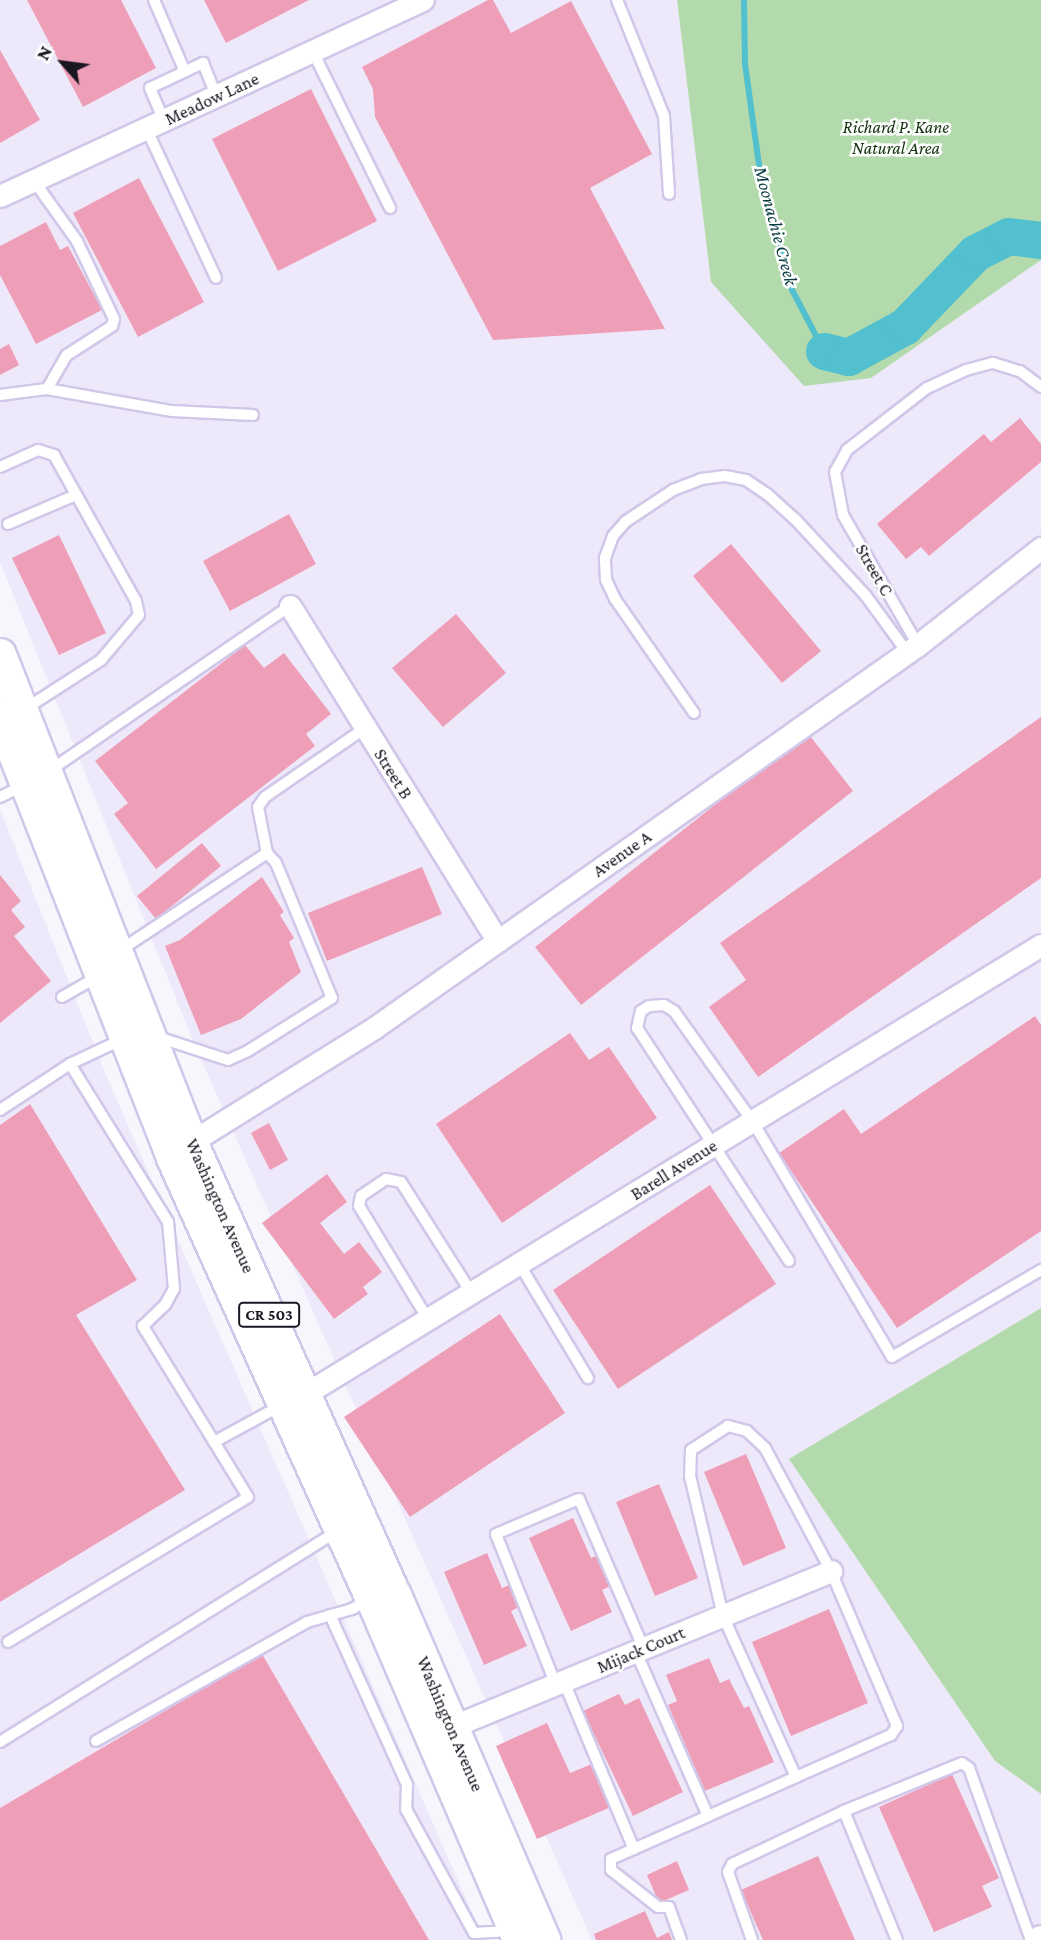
<!DOCTYPE html>
<style>
body{margin:0}
#map{position:relative;width:1041px;height:1940px;overflow:hidden;background:#f8f6fd;font-family:"Crimson Pro",serif}
div>[style]{position:absolute}
[style*='--x']{left:calc(var(--x)*1px);top:calc(var(--y)*1px);width:calc(var(--w)*1px);rotate:calc(var(--a)*1deg)}
.built>*{inset:0;background:#eee9fa}
.green>*{inset:0;background:#b3daac}
.stream>*{height:6px;margin:-3px;padding:0 3px;transform-origin:3px;border-radius:3px;background:#52c0ce}
.river>*{height:37px;margin:-18.5px;padding:0 18.5px;transform-origin:18.5px;border-radius:18.5px;background:#52c0ce}
.building>*{inset:0;background:#ef9eb7}
.roads{filter:drop-shadow(2px 0 #d1c7e9) drop-shadow(-2px 0 #d1c7e9) drop-shadow(0 2px #d1c7e9) drop-shadow(0 -2px #d1c7e9)}
.service>*{height:10px;margin:-5px;padding:0 5px;transform-origin:5px;border-radius:5px;background:#fff}
.minor>*{height:21px;margin:-10.5px;padding:0 10.5px;transform-origin:10.5px;border-radius:10.5px;background:#fff}
.tertiary>*{height:24px;margin:-12px;padding:0 12px;transform-origin:12px;border-radius:12px;background:#fff}
.primary>*{height:32px;margin:-16px;padding:0 16px;transform-origin:16px;border-radius:16px;background:#fff}
span{translate:-50% -50%;white-space:nowrap;text-align:center;line-height:1.15;-webkit-text-stroke:5px #fff;paint-order:stroke}
.shield-label span{padding:2px 5px;background:#fff;border:2px solid;border-radius:5px;-webkit-text-stroke-width:0}
.shield-label{font-size:16px;color:#1a1622;font-weight:700}
.street-label{font-size:18px;color:#1a1622}
.park-label{font-size:18px;color:#10330a;font-style:italic}
.water-label{font-size:19px;color:#053a40;font-style:italic}
.north{position:absolute;left:28px;top:28px;width:70px;height:70px;-webkit-text-stroke:5px #fff;paint-order:stroke;rotate:298deg;font-size:19px;font-weight:700;line-height:28px;text-align:center;color:#1a1622}
.north::after{content:'';display:block;margin:auto;width:24px;height:32px;background:#1a1622;clip-path:polygon(50% 0,100% 100%,50% 72%,0 100%)}
</style>
<div id="map">
<div class="built">
<div style="clip-path:polygon(0 0,677px 0,711px 282px,871px 378px,1041px 260px,1041px 1308px,790px 1459px,995px 1761px,1041px 1794px,1041px 1940px,592px 1940px,195px 1046px,0 562px)"></div>
<div style="clip-path:polygon(0 809px,109px 1082px,484px 1940px,0 1940px)"></div>
</div>
<div class="green">
<div style="clip-path:polygon(677px 0,1041px 0,1041px 260px,871px 378px,804px 386px,711px 282px)"></div>
<div style="clip-path:polygon(1041px 1308px,1041px 1794px,995px 1761px,789px 1459px)"></div>
</div>
<div class="stream">
<div style="--x:744;--y:0;--w:64;--a:89.1"></div>
<div style="--x:745;--y:64;--w:102;--a:82.1"></div>
<div style="--x:759;--y:165;--w:123;--a:75.9"></div>
<div style="--x:789;--y:284;--w:76;--a:62.4"></div>
</div>
<div class="river">
<div style="--x:824;--y:351;--w:25;--a:14"></div>
<div style="--x:848;--y:357;--w:65;--a:-28.5"></div>
<div style="--x:905;--y:326;--w:101;--a:-46.2"></div>
<div style="--x:975;--y:253;--w:37;--a:-27"></div>
<div style="--x:1008;--y:236;--w:33;--a:7"></div>
</div>
<div class="building">
<div style="clip-path:polygon(27px 0,121px 0,156px 68px,83px 107px)"></div>
<div style="clip-path:polygon(204px 0,309px 0,226px 43px)"></div>
<div style="clip-path:polygon(488px 0,493px 0,511px 33px,571px 1px,652px 154px,590px 188px,665px 329px,493px 340px,375px 117px,373px 89px,362px 67px)"></div>
<div style="clip-path:polygon(0 50px,40px 120px,0 143px)"></div>
<div style="clip-path:polygon(311px 89px,377px 221px,278px 271px,212px 139px)"></div>
<div style="clip-path:polygon(139px 178px,204px 302px,138px 337px,73px 213px)"></div>
<div style="clip-path:polygon(46px 222px,60px 250px,68px 246px,102px 310px,36px 344px,0 275px,0 246px)"></div>
<div style="clip-path:polygon(9px 344px,19px 365px,0 375px,0 349px)"></div>
<div style="clip-path:polygon(1020px 418px,1041px 444px,1041px 462px,929px 556px,921px 547px,906px 559px,877px 524px,984px 434px,991px 442px)"></div>
<div style="clip-path:polygon(289px 514px,316px 564px,230px 611px,203px 561px)"></div>
<div style="clip-path:polygon(59px 535px,106px 633px,59px 655px,12px 558px)"></div>
<div style="clip-path:polygon(731px 544px,821px 651px,782px 683px,693px 576px)"></div>
<div style="clip-path:polygon(456px 614px,506px 673px,443px 727px,392px 668px)"></div>
<div style="clip-path:polygon(245px 645px,264px 668px,284px 653px,331px 714px,306px 734px,315px 746px,156px 869px,114px 814px,128px 803px,95px 761px)"></div>
<div style="clip-path:polygon(1041px 717px,1041px 878px,758px 1077px,709px 1007px,746px 980px,720px 943px)"></div>
<div style="clip-path:polygon(807px 732px,853px 791px,581px 1005px,535px 947px)"></div>
<div style="clip-path:polygon(202px 843px,221px 866px,156px 919px,137px 896px)"></div>
<div style="clip-path:polygon(422px 867px,442px 914px,327px 961px,308px 913px)"></div>
<div style="clip-path:polygon(0 875px,21px 901px,11px 910px,25px 927px,14px 936px,51px 981px,0 1023px)"></div>
<div style="clip-path:polygon(262px 877px,284px 912px,280px 915px,294px 938px,289px 942px,301px 972px,241px 1019px,201px 1035px,165px 946px,180px 940px)"></div>
<div style="clip-path:polygon(1035px 1016px,1041px 1025px,1041px 1231px,897px 1328px,779px 1153px,844px 1109px,861px 1134px)"></div>
<div style="clip-path:polygon(570px 1033px,589px 1060px,609px 1047px,657px 1118px,502px 1223px,436px 1124px)"></div>
<div style="clip-path:polygon(30px 1104px,137px 1280px,76px 1315px,185px 1490px,0 1602px,0 1125px)"></div>
<div style="clip-path:polygon(269px 1123px,288px 1160px,270px 1170px,251px 1133px)"></div>
<div style="clip-path:polygon(327px 1174px,347px 1202px,320px 1223px,344px 1254px,359px 1242px,382px 1272px,363px 1287px,368px 1294px,334px 1319px,262px 1223px)"></div>
<div style="clip-path:polygon(710px 1185px,776px 1284px,618px 1389px,553px 1290px)"></div>
<div style="clip-path:polygon(500px 1314px,565px 1413px,410px 1517px,344px 1417px)"></div>
<div style="clip-path:polygon(746px 1454px,786px 1548px,743px 1566px,704px 1472px)"></div>
<div style="clip-path:polygon(659px 1484px,698px 1578px,655px 1596px,616px 1502px)"></div>
<div style="clip-path:polygon(573px 1518px,591px 1558px,599px 1555px,613px 1585px,602px 1590px,612px 1612px,571px 1631px,529px 1538px)"></div>
<div style="clip-path:polygon(487px 1553px,502px 1588px,512px 1584px,521px 1606px,511px 1611px,527px 1646px,484px 1665px,444px 1572px)"></div>
<div style="clip-path:polygon(829px 1609px,868px 1703px,791px 1736px,752px 1642px)"></div>
<div style="clip-path:polygon(262px 1654px,429px 1940px,0 1940px,0 1808px)"></div>
<div style="clip-path:polygon(709px 1658px,720px 1683px,729px 1679px,744px 1708px,749px 1706px,774px 1762px,705px 1791px,668px 1705px,677px 1701px,666px 1675px)"></div>
<div style="clip-path:polygon(619px 1694px,625px 1705px,639px 1698px,683px 1792px,633px 1816px,583px 1711px)"></div>
<div style="clip-path:polygon(547px 1723px,570px 1773px,592px 1764px,611px 1807px,537px 1839px,496px 1746px)"></div>
<div style="clip-path:polygon(952px 1774px,999px 1878px,982px 1886px,992px 1907px,934px 1932px,879px 1807px)"></div>
<div style="clip-path:polygon(818px 1856px,855px 1940px,763px 1940px,741px 1890px)"></div>
<div style="clip-path:polygon(677px 1861px,689px 1890px,659px 1903px,647px 1875px)"></div>
<div style="clip-path:polygon(645px 1911px,657px 1938px,669px 1932px,672px 1940px,596px 1940px,594px 1934px)"></div>
</div>
<div class="roads">
<div class="service">
<div style="--x:154;--y:0;--w:78;--a:66.7"></div>
<div style="--x:617;--y:0;--w:125;--a:67.9"></div>
<div style="--x:664;--y:116;--w:78;--a:86.3"></div>
<div style="--x:313;--y:52;--w:174;--a:63.7"></div>
<div style="--x:164;--y:121;--w:36;--a:-113"></div>
<div style="--x:150;--y:88;--w:59;--a:-25.3"></div>
<div style="--x:203;--y:63;--w:37;--a:68"></div>
<div style="--x:147;--y:130;--w:163;--a:65"></div>
<div style="--x:47;--y:389;--w:127;--a:10"></div>
<div style="--x:172;--y:411;--w:81;--a:2.8"></div>
<div style="--x:0;--y:395;--w:47;--a:-7.3"></div>
<div style="--x:47;--y:389;--w:39;--a:-60"></div>
<div style="--x:67;--y:355;--w:54;--a:-32.8"></div>
<div style="--x:112;--y:326;--w:7;--a:-74"></div>
<div style="--x:114;--y:319;--w:86;--a:-115.4"></div>
<div style="--x:77;--y:241;--w:74;--a:-125.6"></div>
<div style="--x:0;--y:467;--w:42;--a:-24.1"></div>
<div style="--x:38;--y:450;--w:17;--a:17"></div>
<div style="--x:54;--y:455;--w:167;--a:60.7"></div>
<div style="--x:136;--y:601;--w:14;--a:78"></div>
<div style="--x:139;--y:615;--w:59;--a:130.2"></div>
<div style="--x:101;--y:660;--w:90;--a:147.2"></div>
<div style="--x:8;--y:524;--w:74;--a:-23.1"></div>
<div style="--x:918;--y:645;--w:150;--a:-120"></div>
<div style="--x:843;--y:515;--w:44;--a:-100.5"></div>
<div style="--x:835;--y:472;--w:25;--a:-61"></div>
<div style="--x:847;--y:450;--w:101;--a:-37.8"></div>
<div style="--x:927;--y:388;--w:43;--a:-24.8"></div>
<div style="--x:966;--y:370;--w:28;--a:-15"></div>
<div style="--x:993;--y:363;--w:28;--a:17"></div>
<div style="--x:1020;--y:371;--w:26;--a:37"></div>
<div style="--x:694;--y:713;--w:139;--a:-124.7"></div>
<div style="--x:615;--y:599;--w:21;--a:-115"></div>
<div style="--x:606;--y:580;--w:22;--a:-93"></div>
<div style="--x:605;--y:558;--w:23;--a:-70"></div>
<div style="--x:613;--y:536;--w:18;--a:-49"></div>
<div style="--x:625;--y:522;--w:58;--a:-33.7"></div>
<div style="--x:673;--y:490;--w:30;--a:-21"></div>
<div style="--x:701;--y:479;--w:24;--a:-7"></div>
<div style="--x:725;--y:476;--w:21;--a:11"></div>
<div style="--x:746;--y:480;--w:25;--a:34"></div>
<div style="--x:767;--y:494;--w:38;--a:42"></div>
<div style="--x:795;--y:519;--w:105;--a:47.3"></div>
<div style="--x:866;--y:596;--w:69;--a:53.8"></div>
<div style="--x:49;--y:771;--w:292;--a:-34.4"></div>
<div style="--x:0;--y:797;--w:25;--a:-26"></div>
<div style="--x:267;--y:853;--w:47;--a:-101.1"></div>
<div style="--x:258;--y:807;--w:12;--a:-55"></div>
<div style="--x:265;--y:797;--w:121;--a:-34.6"></div>
<div style="--x:119;--y:951;--w:178;--a:-33.5"></div>
<div style="--x:267;--y:853;--w:13;--a:48"></div>
<div style="--x:276;--y:863;--w:146;--a:67.5"></div>
<div style="--x:332;--y:998;--w:99;--a:147.8"></div>
<div style="--x:248;--y:1051;--w:22;--a:156"></div>
<div style="--x:228;--y:1060;--w:77;--a:-161.8"></div>
<div style="--x:62;--y:997;--w:43;--a:-29.6"></div>
<div style="--x:0;--y:1110;--w:84;--a:-33.3"></div>
<div style="--x:789;--y:1261;--w:278;--a:-123.1"></div>
<div style="--x:637;--y:1028;--w:17;--a:-77"></div>
<div style="--x:641;--y:1011;--w:9;--a:-32"></div>
<div style="--x:649;--y:1006;--w:15;--a:-4"></div>
<div style="--x:664;--y:1005;--w:12;--a:31"></div>
<div style="--x:674;--y:1011;--w:136;--a:54.6"></div>
<div style="--x:753;--y:1122;--w:273;--a:59.4"></div>
<div style="--x:892;--y:1357;--w:173;--a:-30.3"></div>
<div style="--x:520;--y:1265;--w:132;--a:59"></div>
<div style="--x:429;--y:1321;--w:135;--a:-121.3"></div>
<div style="--x:359;--y:1206;--w:10;--a:-79"></div>
<div style="--x:361;--y:1196;--w:30;--a:-34"></div>
<div style="--x:386;--y:1179;--w:15;--a:11"></div>
<div style="--x:401;--y:1182;--w:133;--a:57.6"></div>
<div style="--x:214;--y:1442;--w:77;--a:-28.6"></div>
<div style="--x:330;--y:1615;--w:187;--a:65.6"></div>
<div style="--x:407;--y:1785;--w:24;--a:92"></div>
<div style="--x:406;--y:1809;--w:141;--a:61.3"></div>
<div style="--x:474;--y:1933;--w:22;--a:-3"></div>
<div style="--x:496;--y:1932;--w:16;--a:-22"></div>
<div style="--x:8;--y:1642;--w:280;--a:-31.1"></div>
<div style="--x:248;--y:1497;--w:201;--a:-121.6"></div>
<div style="--x:143;--y:1326;--w:30;--a:-44"></div>
<div style="--x:165;--y:1305;--w:18;--a:-61"></div>
<div style="--x:174;--y:1289;--w:67;--a:-95.1"></div>
<div style="--x:168;--y:1222;--w:186;--a:-121.8"></div>
<div style="--x:70;--y:1064;--w:61;--a:-25.3"></div>
<div style="--x:636;--y:1652;--w:179;--a:66.3"></div>
<div style="--x:564;--y:1682;--w:181;--a:67.3"></div>
<div style="--x:556;--y:1685;--w:162;--a:-111.7"></div>
<div style="--x:496;--y:1534;--w:90;--a:-22.9"></div>
<div style="--x:579;--y:1499;--w:163;--a:66.6"></div>
<div style="--x:96;--y:1741;--w:242;--a:-29.4"></div>
<div style="--x:307;--y:1622;--w:47;--a:-16.1"></div>
<div style="--x:352;--y:1609;--w:20;--a:-30"></div>
<div style="--x:0;--y:1742;--w:398;--a:-32"></div>
<div style="--x:844;--y:1811;--w:139;--a:67.7"></div>
<div style="--x:681;--y:1940;--w:35;--a:-110"></div>
<div style="--x:669;--y:1907;--w:11;--a:180"></div>
<div style="--x:658;--y:1907;--w:60;--a:-141.8"></div>
<div style="--x:611;--y:1870;--w:11;--a:-90"></div>
<div style="--x:611;--y:1859;--w:106;--a:-23.9"></div>
<div style="--x:708;--y:1816;--w:96;--a:-23.9"></div>
<div style="--x:796;--y:1777;--w:104;--a:-23.9"></div>
<div style="--x:891;--y:1735;--w:11;--a:-56"></div>
<div style="--x:897;--y:1726;--w:168;--a:-113.1"></div>
<div style="--x:831;--y:1571;--w:140;--a:-118.2"></div>
<div style="--x:765;--y:1448;--w:25;--a:-137"></div>
<div style="--x:747;--y:1431;--w:20;--a:-165"></div>
<div style="--x:728;--y:1426;--w:44;--a:147"></div>
<div style="--x:691;--y:1450;--w:26;--a:92"></div>
<div style="--x:690;--y:1476;--w:144;--a:76.7"></div>
<div style="--x:723;--y:1616;--w:177;--a:65.6"></div>
<div style="--x:752;--y:1940;--w:72;--a:-109.4"></div>
<div style="--x:728;--y:1872;--w:9;--a:-63"></div>
<div style="--x:732;--y:1864;--w:124;--a:-25.3"></div>
<div style="--x:844;--y:1811;--w:127;--a:-22.1"></div>
<div style="--x:962;--y:1763;--w:9;--a:36"></div>
<div style="--x:969;--y:1768;--w:183;--a:70.2"></div>
</div>
<div class="minor">
<div style="--x:0;--y:196;--w:466;--a:-24.9"></div>
<div style="--x:290;--y:606;--w:394;--a:58.2"></div>
<div style="--x:191;--y:1142;--w:216;--a:-31.9"></div>
<div style="--x:374;--y:1028;--w:665;--a:-35.15"></div>
<div style="--x:918;--y:645;--w:157;--a:-38.3"></div>
<div style="--x:305;--y:1394;--w:862;--a:-31.39"></div>
<div style="--x:451;--y:1727;--w:411;--a:-22.3"></div>
</div>
<div class="tertiary">
<div style="--x:1037;--y:1940;--w:4;--a:-27"></div>
</div>
<div class="primary">
<div style="--x:0;--y:655;--w:523;--a:68.59"></div>
<div style="--x:191;--y:1142;--w:497;--a:65.8"></div>
<div style="--x:395;--y:1595;--w:376;--a:66.6"></div>
<div style="--x:0;--y:716;--w:475;--a:68.6"></div>
<div style="--x:173;--y:1158;--w:483;--a:65.7"></div>
<div style="--x:372;--y:1598;--w:372;--a:66.7"></div>
</div>
</div>
<div class="shield-label">
<span style="left:269px;top:1315px">CR 503</span>
</div>
<div class="street-label">
<span style="left:212px;top:99px;rotate:-25deg">Meadow Lane</span>
<span style="left:874px;top:570px;rotate:60deg">Street C</span>
<span style="left:393px;top:774px;rotate:58deg">Street B</span>
<span style="left:622px;top:854px;rotate:-35deg">Avenue A</span>
<span style="left:674px;top:1170px;rotate:-32deg">Barell Avenue</span>
<span style="left:220px;top:1206px;rotate:66deg">Washington Avenue</span>
<span style="left:641px;top:1650px;rotate:-23deg">Mijack Court</span>
<span style="left:450px;top:1724px;rotate:67deg">Washington Avenue</span>
</div>
<div class="park-label">
<span style="left:896px;top:138px">Richard P. Kane<br>Natural Area</span>
</div>
<div class="water-label">
<span style="left:776px;top:226px;rotate:75deg">Moonachie Creek</span>
</div>
<div class="north">N</div>
</div>
